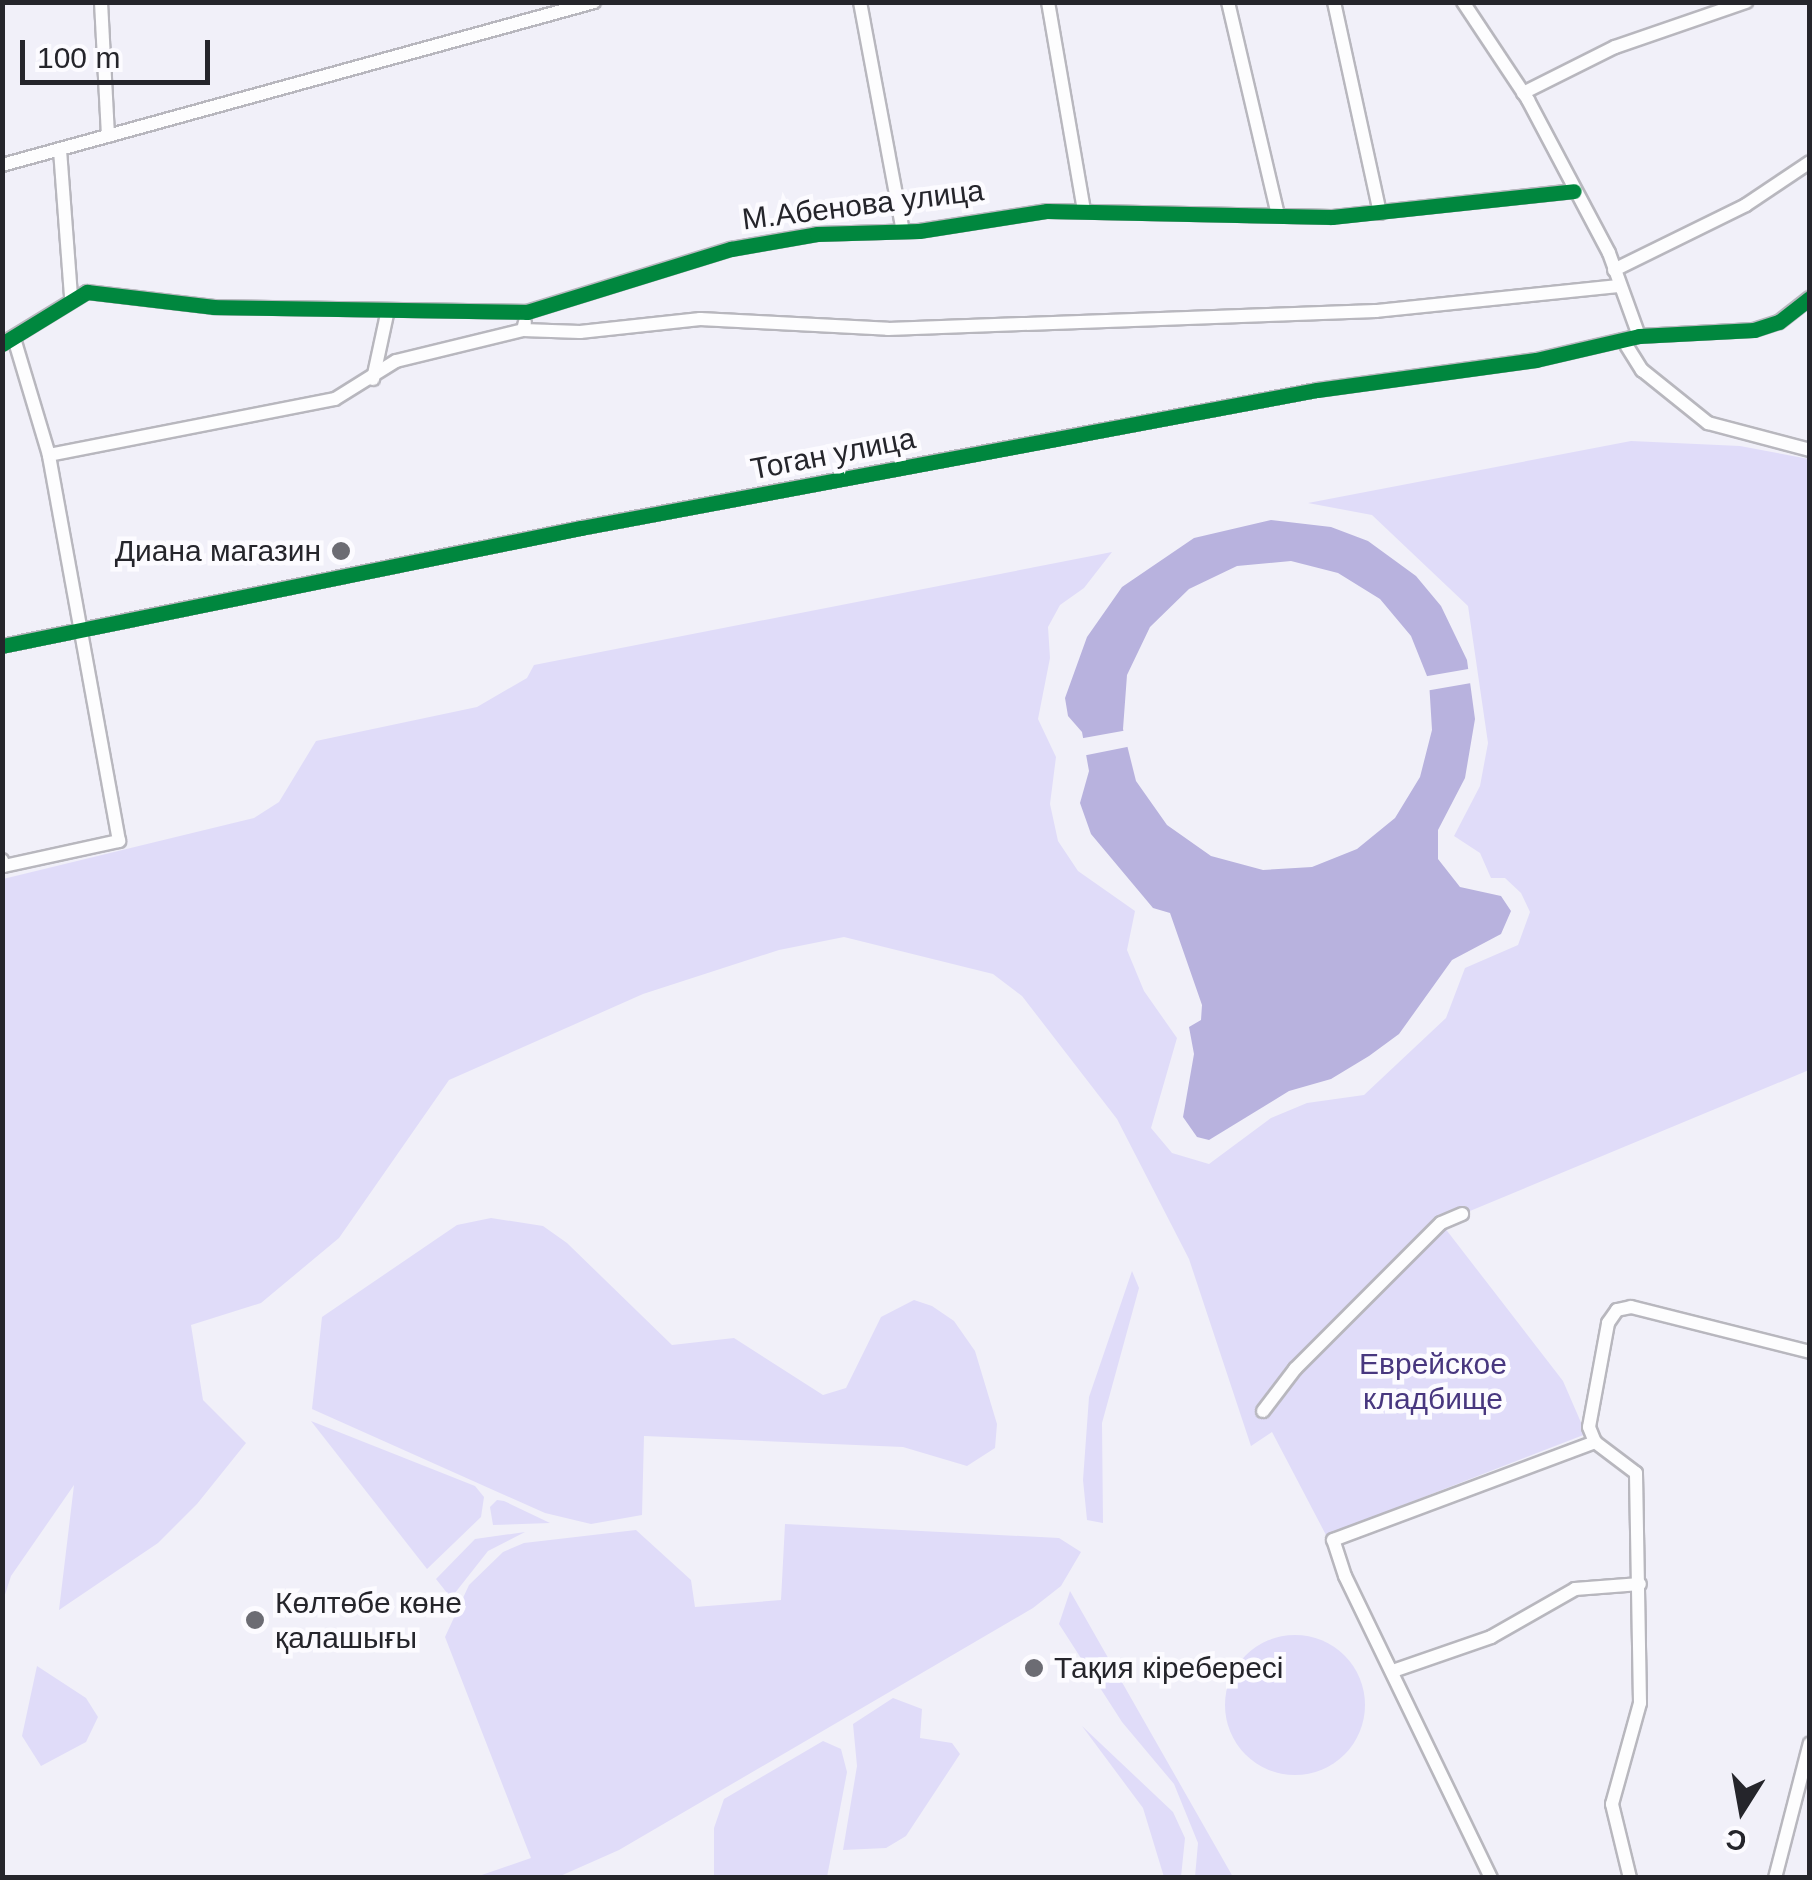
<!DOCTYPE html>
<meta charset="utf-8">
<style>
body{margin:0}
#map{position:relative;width:1812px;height:1880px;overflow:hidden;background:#f1f0f9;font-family:Arial,sans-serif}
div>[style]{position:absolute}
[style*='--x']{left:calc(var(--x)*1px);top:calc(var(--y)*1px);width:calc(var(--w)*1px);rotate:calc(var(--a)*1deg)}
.green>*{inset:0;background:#e0dcf9}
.round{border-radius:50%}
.water>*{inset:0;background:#b8b2de}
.pier>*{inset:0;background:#f1f0f9}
.roads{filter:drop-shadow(2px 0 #b8b7be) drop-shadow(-2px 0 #b8b7be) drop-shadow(0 2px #b8b7be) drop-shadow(0 -2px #b8b7be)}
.street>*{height:12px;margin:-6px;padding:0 6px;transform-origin:6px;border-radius:6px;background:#fdfdfe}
.cycleway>*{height:15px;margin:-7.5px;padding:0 7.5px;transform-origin:7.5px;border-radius:7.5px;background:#00873e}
.dots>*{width:28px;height:28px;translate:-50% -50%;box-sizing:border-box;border:5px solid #fcfbff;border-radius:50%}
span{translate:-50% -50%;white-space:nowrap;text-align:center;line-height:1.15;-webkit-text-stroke:9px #fcfbff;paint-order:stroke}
.street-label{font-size:30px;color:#25252b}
.poi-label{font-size:30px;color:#25252b}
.right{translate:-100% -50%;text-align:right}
.left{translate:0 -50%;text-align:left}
.park-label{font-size:30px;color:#48377f}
.frame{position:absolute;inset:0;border:5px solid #25252b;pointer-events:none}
.north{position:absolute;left:1692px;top:1760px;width:100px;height:100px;-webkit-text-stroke:8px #fcfbff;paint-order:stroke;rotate:191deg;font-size:28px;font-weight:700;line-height:40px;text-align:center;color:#25252b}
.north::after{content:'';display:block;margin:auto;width:35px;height:45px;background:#25252b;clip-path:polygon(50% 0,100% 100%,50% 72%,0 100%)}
.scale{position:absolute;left:20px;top:40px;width:190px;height:45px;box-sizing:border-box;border:5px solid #25252b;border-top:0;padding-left:12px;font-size:30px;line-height:35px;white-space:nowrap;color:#25252b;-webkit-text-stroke:8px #fcfbff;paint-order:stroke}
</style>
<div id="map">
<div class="green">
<div style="clip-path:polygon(1631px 441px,1740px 446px,1809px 459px,1809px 1070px,1441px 1223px,1563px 1381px,1586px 1434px,1326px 1535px,1272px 1432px,1251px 1446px,1189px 1259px,1117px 1119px,1022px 996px,993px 974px,844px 937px,779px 950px,643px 994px,449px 1080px,339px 1238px,261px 1303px,191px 1325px,203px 1400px,246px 1443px,197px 1504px,158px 1543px,59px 1610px,74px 1485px,11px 1576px,3px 1601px,3px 879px,254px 818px,279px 802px,316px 741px,477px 707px,527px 678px,534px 665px,1112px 552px,1084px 588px,1060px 605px,1048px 627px,1050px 658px,1038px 719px,1056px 757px,1050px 804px,1058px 841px,1078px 871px,1135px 911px,1127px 950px,1144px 991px,1177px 1038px,1151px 1128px,1172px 1153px,1209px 1164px,1271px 1118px,1307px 1103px,1364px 1095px,1446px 1018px,1465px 968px,1518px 945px,1530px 912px,1521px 893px,1505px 878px,1491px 878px,1480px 853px,1454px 836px,1480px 786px,1488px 743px,1468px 606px,1372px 515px,1308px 503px)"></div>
<div style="clip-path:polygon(491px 1218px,543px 1226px,567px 1243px,672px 1345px,734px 1338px,823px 1395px,846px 1388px,881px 1317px,914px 1300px,932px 1306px,954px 1321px,975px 1351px,997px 1424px,995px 1448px,967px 1466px,903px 1447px,644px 1436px,642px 1515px,591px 1524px,545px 1513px,312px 1409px,322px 1317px,457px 1225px)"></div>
<div style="clip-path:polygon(1132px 1271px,1139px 1288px,1102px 1423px,1103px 1523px,1087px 1520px,1083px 1480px,1089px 1397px)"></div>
<div style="clip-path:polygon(311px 1421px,475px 1486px,484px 1497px,481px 1517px,427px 1569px)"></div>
<div style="clip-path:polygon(497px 1500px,504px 1501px,550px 1523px,493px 1525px,490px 1507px)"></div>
<div style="clip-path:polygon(785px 1524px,1059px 1538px,1081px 1552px,1061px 1586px,1033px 1608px,619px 1850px,558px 1877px,476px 1877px,531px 1858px,445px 1637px,469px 1585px,503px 1552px,524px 1543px,636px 1530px,691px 1580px,695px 1607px,781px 1600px)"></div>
<div style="clip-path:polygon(525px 1532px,488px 1551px,451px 1598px,436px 1579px,475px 1539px)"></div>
<div style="clip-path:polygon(1070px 1591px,1233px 1877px,1195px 1877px,1198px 1843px,1174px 1784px,1122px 1722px,1059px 1624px)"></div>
<div class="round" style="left:1225px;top:1635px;width:140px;height:140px"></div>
<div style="clip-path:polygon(37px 1666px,86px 1698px,98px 1717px,86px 1742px,41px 1766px,22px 1736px)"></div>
<div style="clip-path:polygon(893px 1698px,922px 1709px,920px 1738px,952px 1743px,960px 1754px,906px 1836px,886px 1848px,843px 1850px,857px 1766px,853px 1724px)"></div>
<div style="clip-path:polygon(1082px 1726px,1173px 1812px,1185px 1838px,1181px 1877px,1164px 1877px,1143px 1808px)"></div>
<div style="clip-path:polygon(823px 1741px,841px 1749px,847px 1772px,827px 1877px,714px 1877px,714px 1828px,724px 1799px)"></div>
</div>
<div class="water">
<div style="clip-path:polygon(evenodd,1271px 520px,1331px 527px,1368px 541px,1416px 576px,1441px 606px,1467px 660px,1475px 719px,1465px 778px,1438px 830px,1438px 859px,1460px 887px,1501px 896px,1511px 911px,1501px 934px,1452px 960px,1399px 1034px,1369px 1056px,1331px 1079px,1289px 1091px,1209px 1140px,1197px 1137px,1183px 1117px,1194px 1054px,1189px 1027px,1201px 1020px,1202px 1005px,1170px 913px,1153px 908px,1091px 834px,1080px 803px,1089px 771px,1082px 732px,1068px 716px,1065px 698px,1087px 637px,1122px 587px,1194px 538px,1271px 520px,1291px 561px,1338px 573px,1380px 599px,1411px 636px,1429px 681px,1432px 730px,1420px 777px,1395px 818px,1357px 849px,1312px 867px,1263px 870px,1211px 856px,1167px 825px,1136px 781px,1123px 729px,1127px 675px,1150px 627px,1189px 589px,1237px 566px,1291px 561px)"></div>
</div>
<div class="pier">
<div style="clip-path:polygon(1474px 668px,1477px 682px,1425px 691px,1422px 677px)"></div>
<div style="clip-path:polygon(1128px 730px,1132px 746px,1082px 756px,1078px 739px)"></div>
</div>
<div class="roads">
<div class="street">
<div style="--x:101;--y:2;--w:134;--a:87"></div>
<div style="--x:860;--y:2;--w:229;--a:79.4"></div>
<div style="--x:1048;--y:2;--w:211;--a:80.2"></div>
<div style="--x:1228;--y:2;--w:219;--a:76.8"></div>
<div style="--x:1334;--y:2;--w:216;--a:77.7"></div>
<div style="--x:1463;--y:2;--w:118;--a:56.4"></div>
<div style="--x:1528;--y:100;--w:173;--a:62.1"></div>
<div style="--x:1609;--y:253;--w:88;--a:70.1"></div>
<div style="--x:1523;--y:93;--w:103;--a:-26.6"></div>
<div style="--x:1615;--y:47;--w:139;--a:-19"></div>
<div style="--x:60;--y:150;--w:148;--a:85.7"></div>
<div style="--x:2;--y:165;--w:614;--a:-15.39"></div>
<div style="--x:1614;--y:270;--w:147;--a:-26.2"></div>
<div style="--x:1746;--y:205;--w:77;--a:-33.9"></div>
<div style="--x:523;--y:330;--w:57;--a:2"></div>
<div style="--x:580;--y:332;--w:121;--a:-6.2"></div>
<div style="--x:700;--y:319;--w:188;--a:3"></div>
<div style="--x:888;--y:329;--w:488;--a:-2.1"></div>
<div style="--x:1376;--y:311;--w:245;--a:-5.9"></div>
<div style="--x:1623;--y:340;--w:36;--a:58"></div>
<div style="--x:1642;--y:370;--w:85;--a:38.8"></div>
<div style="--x:1708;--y:423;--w:106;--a:14.8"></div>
<div style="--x:2;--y:344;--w:100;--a:-31.5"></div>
<div style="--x:87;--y:292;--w:128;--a:6.7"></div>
<div style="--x:214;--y:307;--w:313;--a:0.9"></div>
<div style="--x:527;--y:312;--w:214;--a:-17.2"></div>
<div style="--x:731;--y:249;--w:87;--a:-9.9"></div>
<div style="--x:817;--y:234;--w:102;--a:-1.7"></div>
<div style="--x:919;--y:231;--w:130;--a:-8.9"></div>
<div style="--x:1047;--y:211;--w:285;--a:1.2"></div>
<div style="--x:1332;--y:217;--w:243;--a:-6.1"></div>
<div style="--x:373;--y:379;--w:66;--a:-77.8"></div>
<div style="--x:49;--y:455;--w:291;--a:-11.1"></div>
<div style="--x:335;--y:399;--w:72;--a:-31.9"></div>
<div style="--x:396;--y:361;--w:131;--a:-13.7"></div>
<div style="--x:523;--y:330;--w:8;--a:-76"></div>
<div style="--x:2;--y:646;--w:591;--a:-11.52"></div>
<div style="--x:581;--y:528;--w:749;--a:-10.62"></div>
<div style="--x:1317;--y:390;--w:221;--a:-7.8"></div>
<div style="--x:1536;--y:360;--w:106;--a:-13.1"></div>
<div style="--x:1639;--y:336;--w:115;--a:-3"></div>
<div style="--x:1754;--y:330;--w:26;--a:-18"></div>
<div style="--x:1779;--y:322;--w:39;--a:-38"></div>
<div style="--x:2;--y:860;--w:6;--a:72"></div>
<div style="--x:4;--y:866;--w:118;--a:-12.3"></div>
<div style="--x:119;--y:841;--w:392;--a:-100.3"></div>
<div style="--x:49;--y:455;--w:122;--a:-106.7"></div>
<div style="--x:1263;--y:1411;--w:53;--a:-52.7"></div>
<div style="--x:1295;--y:1369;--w:206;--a:-45"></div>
<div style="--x:1441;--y:1223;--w:23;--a:-23"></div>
<div style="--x:1393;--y:1671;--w:104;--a:-19.1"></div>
<div style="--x:1491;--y:1637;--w:97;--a:-29.7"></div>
<div style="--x:1575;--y:1589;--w:65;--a:-4.4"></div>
<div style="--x:1491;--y:1878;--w:335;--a:-115.8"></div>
<div style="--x:1345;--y:1576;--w:38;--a:-108"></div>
<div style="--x:1333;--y:1540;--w:280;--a:-20.5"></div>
<div style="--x:1630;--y:1878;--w:76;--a:-103.7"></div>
<div style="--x:1612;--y:1804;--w:105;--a:-74.5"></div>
<div style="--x:1640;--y:1703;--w:230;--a:-91"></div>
<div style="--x:1636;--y:1473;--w:51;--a:-142.9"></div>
<div style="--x:1595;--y:1442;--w:16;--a:-112"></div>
<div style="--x:1589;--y:1427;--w:106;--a:-79.6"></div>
<div style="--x:1608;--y:1323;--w:16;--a:-55"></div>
<div style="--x:1617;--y:1310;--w:14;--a:-12"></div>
<div style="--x:1631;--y:1307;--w:185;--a:14.1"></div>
<div style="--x:1775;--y:1878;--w:139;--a:-75.5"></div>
</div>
</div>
<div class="cycleway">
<div style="--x:2;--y:344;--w:100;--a:-31.5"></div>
<div style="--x:87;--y:292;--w:128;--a:6.7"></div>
<div style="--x:214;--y:307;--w:313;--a:0.9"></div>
<div style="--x:527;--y:312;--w:214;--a:-17.2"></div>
<div style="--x:731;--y:249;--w:87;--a:-9.9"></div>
<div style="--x:817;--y:234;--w:102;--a:-1.7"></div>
<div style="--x:919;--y:231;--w:130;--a:-8.9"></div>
<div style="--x:1047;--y:211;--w:285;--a:1.2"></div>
<div style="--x:1332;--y:217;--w:243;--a:-6.1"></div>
<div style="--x:2;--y:646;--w:591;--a:-11.52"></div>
<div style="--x:581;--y:528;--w:749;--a:-10.62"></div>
<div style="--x:1317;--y:390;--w:221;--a:-7.8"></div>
<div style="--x:1536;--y:360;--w:106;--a:-13.1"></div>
<div style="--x:1639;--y:336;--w:115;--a:-3"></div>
<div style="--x:1754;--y:330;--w:26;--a:-18"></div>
<div style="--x:1779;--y:322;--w:39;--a:-38"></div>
</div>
<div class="dots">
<div style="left:341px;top:551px;background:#6c6c73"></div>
<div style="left:255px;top:1620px;background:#6c6c73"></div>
<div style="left:1034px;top:1668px;background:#6c6c73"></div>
</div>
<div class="street-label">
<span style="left:863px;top:205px;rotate:-7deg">М.Абенова улица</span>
<span style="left:833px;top:454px;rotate:-11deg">Тоган улица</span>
</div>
<div class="poi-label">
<span class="right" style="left:321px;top:551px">Диана магазин</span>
<span class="left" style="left:275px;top:1620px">Көлтөбе көне<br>қалашығы</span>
<span class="left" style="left:1054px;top:1668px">Тақия кіребересі</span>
</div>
<div class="park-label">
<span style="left:1433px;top:1381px">Еврейское<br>кладбище</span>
</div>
<div class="frame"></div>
<div class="north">С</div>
<div class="scale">100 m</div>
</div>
